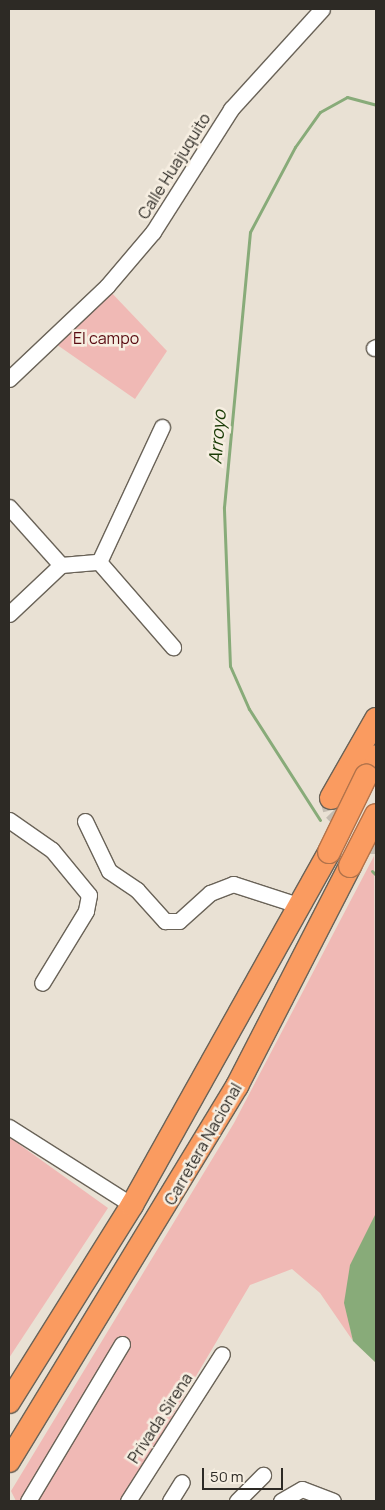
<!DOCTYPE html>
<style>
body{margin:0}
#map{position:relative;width:385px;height:1510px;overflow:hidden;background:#e9e1d4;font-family:Manrope,sans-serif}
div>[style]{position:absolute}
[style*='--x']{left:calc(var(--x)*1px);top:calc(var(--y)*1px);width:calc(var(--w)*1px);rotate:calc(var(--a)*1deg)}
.green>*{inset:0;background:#f0b9b5}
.water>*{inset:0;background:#88ab79}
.stream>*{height:3px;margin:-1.5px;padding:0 1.5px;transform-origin:1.5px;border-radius:1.5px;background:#88ab79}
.highway-tunnel>*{height:22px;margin-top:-11px;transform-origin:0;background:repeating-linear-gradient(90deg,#c3bcb1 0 22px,transparent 0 33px)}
.roads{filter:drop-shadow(1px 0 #6a6358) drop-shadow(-1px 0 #6a6358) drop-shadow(0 1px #6a6358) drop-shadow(0 -1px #6a6358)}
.minor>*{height:15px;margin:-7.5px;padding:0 7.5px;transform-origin:7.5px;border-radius:7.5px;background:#fff}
.highway>*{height:22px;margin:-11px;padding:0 11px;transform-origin:11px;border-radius:11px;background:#fa9b60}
.bridges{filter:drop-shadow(1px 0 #b2734b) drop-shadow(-1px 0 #b2734b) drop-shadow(0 1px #b2734b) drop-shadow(0 -1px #b2734b)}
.highway-bridge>*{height:22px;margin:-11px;padding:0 11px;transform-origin:11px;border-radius:11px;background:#fa9b60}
span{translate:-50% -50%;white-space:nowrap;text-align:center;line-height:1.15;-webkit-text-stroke:5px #f6eee1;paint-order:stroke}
.street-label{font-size:16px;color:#2d2a25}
.park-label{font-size:16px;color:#590a11}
.water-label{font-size:18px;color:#1b3c07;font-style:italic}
.frame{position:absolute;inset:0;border:10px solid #2d2a25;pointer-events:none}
.scale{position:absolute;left:202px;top:1468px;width:81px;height:22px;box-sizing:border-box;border:2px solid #2d2a25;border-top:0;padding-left:6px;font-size:15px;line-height:18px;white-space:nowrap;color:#2d2a25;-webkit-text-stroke:4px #f6eee1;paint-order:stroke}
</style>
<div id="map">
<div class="green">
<div style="clip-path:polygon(107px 288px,167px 351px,135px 399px,53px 342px)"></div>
<div style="clip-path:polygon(374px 856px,376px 1236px,349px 1323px,353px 1341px,320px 1293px,292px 1269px,250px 1285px,122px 1501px,16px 1501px,11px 1491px,234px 1123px)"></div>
<div style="clip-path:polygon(9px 1137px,108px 1208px,9px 1358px)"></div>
</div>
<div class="water">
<div style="clip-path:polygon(376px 1213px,376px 1363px,353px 1341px,344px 1303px,350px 1265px)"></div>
</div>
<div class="stream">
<div style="--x:320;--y:820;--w:132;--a:-122.6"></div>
<div style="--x:249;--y:709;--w:47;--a:-113.8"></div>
<div style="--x:230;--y:666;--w:159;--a:-92.2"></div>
<div style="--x:224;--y:507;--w:276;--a:-84.6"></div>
<div style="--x:250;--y:232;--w:96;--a:-62.1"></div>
<div style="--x:295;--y:147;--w:43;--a:-54.5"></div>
<div style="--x:320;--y:112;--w:31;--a:-29"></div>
<div style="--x:347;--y:97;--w:30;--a:15"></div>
<div style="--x:372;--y:871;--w:6;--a:45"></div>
</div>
<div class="highway-tunnel">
<div style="--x:331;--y:798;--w:12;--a:76"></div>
<div style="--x:334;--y:810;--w:36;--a:46"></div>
<div style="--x:359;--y:836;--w:11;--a:38"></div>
<div style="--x:368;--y:843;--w:8;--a:0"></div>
</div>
<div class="roads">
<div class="minor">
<div style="--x:374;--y:348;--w:2;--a:-27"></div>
<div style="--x:9;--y:379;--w:135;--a:-43.5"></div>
<div style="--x:107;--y:286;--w:71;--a:-49.6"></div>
<div style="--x:153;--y:232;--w:146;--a:-57.6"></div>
<div style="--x:231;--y:109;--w:135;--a:-47.7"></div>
<div style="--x:9;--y:507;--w:78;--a:48.1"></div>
<div style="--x:99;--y:562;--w:113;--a:49"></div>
<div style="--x:9;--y:614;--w:71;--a:-43.3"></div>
<div style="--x:61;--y:565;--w:38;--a:-5"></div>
<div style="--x:99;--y:562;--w:149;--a:-65"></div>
<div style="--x:9;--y:820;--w:52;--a:34.9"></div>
<div style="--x:52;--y:850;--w:58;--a:50.6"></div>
<div style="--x:89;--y:895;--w:16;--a:101"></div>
<div style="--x:86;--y:911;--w:84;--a:121.4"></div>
<div style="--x:85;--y:821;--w:55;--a:64.4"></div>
<div style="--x:109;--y:871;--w:34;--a:34"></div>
<div style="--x:137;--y:890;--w:42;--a:47.9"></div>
<div style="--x:165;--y:921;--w:14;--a:0"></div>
<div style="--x:179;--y:921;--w:42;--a:-42.1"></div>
<div style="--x:210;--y:893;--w:25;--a:-21"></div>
<div style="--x:233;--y:884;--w:71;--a:17.9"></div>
<div style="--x:9;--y:1127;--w:146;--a:32.4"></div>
<div style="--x:28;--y:1501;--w:183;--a:-59.1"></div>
<div style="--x:128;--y:1501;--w:174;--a:-57.4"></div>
<div style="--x:170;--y:1501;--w:22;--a:-58"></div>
<div style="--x:237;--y:1501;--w:37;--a:-45"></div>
<div style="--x:281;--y:1501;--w:24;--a:-30"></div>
<div style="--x:302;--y:1489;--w:33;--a:21"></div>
</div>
<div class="highway">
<div style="--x:366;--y:776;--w:22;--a:-63"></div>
<div style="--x:331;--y:798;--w:91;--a:-60.3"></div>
<div style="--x:9;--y:1402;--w:232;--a:-58"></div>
<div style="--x:132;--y:1205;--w:404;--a:-60.8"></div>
<div style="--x:9;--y:1461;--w:439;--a:-58.7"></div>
<div style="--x:237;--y:1086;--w:247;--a:-62.8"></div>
</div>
</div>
<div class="bridges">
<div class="highway-bridge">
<div style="--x:329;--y:852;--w:85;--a:-64"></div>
<div style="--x:350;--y:866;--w:57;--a:-63"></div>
</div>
</div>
<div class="street-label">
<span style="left:174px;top:166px;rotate:-58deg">Calle Huajuquito</span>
<span style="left:203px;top:1144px;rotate:-60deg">Carretera Nacional</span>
<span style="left:160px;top:1418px;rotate:-57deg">Privada Sirena</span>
</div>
<div class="park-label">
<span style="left:106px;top:338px">El campo</span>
</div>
<div class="water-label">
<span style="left:217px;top:437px;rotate:-85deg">Arroyo</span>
</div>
<div class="frame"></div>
<div class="scale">50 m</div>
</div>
